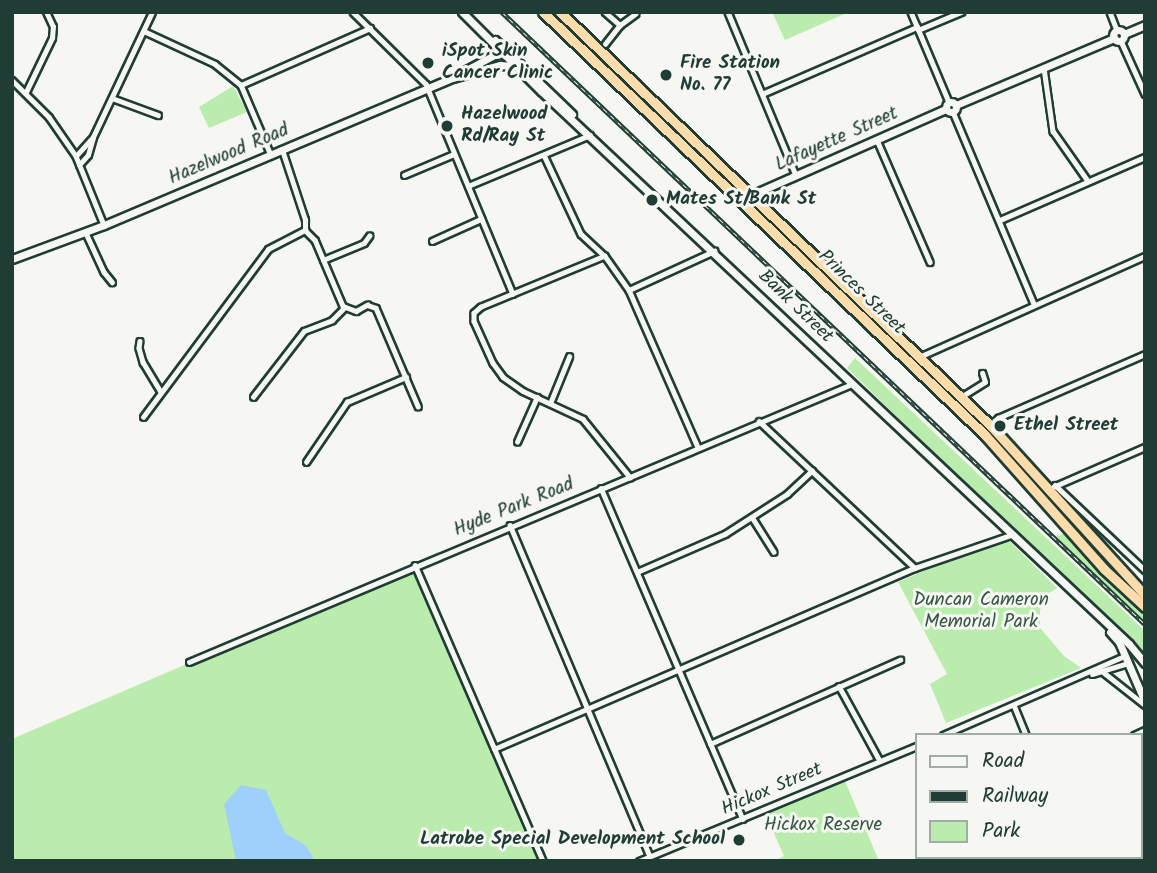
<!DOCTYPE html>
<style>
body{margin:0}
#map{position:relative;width:1157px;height:873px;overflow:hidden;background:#f6f6f2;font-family:Kalam,sans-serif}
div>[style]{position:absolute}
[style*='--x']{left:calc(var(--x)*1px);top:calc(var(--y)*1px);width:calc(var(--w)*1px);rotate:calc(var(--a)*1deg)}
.green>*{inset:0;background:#baecad}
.water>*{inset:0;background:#9ed0fb}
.roads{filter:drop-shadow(2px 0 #1f3d34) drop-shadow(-2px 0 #1f3d34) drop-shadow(0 2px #1f3d34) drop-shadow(0 -2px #1f3d34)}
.street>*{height:4.5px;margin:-2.25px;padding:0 2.25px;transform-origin:2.25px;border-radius:2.25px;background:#f6f6f2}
.secondary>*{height:7px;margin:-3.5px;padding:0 3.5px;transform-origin:3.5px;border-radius:3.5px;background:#f6f6f2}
.secondary>.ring{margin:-3.5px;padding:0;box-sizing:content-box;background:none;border:7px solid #f6f6f2;border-radius:50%}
.highway>*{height:9px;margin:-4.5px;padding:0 4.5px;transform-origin:4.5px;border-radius:4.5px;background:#fddcac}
.rail>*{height:4.5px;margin-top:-2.25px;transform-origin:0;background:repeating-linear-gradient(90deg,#f6f6f2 0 5px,#1f3d34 0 10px);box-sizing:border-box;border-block:2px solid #1f3d34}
.dots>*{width:19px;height:19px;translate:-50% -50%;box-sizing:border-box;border:4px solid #f6f6f2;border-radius:50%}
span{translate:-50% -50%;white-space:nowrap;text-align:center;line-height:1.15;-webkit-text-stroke:6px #f6f6f2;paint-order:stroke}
.poi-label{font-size:19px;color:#1f3d34;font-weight:700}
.left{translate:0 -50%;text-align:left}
.right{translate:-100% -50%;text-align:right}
.street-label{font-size:19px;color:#1f3d34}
.park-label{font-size:19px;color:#365746}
.frame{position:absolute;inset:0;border:14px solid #1f3d34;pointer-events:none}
.legend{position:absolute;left:915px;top:733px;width:228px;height:126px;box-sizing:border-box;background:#f6f6f2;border:2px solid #a0aca6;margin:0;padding:9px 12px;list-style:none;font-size:21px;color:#1f3d34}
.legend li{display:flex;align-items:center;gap:14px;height:35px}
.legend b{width:35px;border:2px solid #a0aca6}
</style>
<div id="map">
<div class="green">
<div style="clip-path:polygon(772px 12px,849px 12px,785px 40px)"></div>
<div style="clip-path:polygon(233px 86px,247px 112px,209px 128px,199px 107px)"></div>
<div style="clip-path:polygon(855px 358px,1145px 631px,1145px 658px,847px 368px)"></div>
<div style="clip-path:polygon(1067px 532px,1114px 585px,1145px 612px,1145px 622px,1055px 537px)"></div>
<div style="clip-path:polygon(1005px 537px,1057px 588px,1046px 595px,1040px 610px,1040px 628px,1064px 656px,1081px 668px,946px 723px,930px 684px,947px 674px,898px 582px)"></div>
<div style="clip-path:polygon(415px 566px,541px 861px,12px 861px,12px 739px)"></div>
<div style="clip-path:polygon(844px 779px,879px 861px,774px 861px,784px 856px,765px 813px)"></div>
</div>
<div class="water">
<div style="clip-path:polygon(241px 785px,266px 790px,285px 833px,305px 845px,313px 857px,311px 861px,236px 861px,224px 804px)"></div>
</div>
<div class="roads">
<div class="street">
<div style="--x:353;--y:12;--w:103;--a:44.6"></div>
<div style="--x:426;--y:84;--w:227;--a:67.5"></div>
<div style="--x:605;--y:12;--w:20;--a:41"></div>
<div style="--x:620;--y:25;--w:19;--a:-36"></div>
<div style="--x:728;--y:12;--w:177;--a:67.4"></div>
<div style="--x:911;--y:12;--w:98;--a:67.1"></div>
<div style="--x:1110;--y:12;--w:19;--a:69"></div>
<div style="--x:918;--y:30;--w:47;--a:-22.7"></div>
<div style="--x:144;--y:31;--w:78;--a:24.9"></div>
<div style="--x:215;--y:64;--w:33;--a:39"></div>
<div style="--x:241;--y:85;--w:76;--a:66.8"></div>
<div style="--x:1121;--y:41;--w:58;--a:65.6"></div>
<div style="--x:605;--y:44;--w:24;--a:-52"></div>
<div style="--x:1044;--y:68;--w:64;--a:81.9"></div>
<div style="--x:1053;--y:131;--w:61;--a:55"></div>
<div style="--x:12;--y:80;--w:52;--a:45"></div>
<div style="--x:49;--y:117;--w:47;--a:55.3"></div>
<div style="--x:76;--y:156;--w:74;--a:67.9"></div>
<div style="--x:241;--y:85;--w:141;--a:-23.8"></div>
<div style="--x:26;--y:92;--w:60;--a:-64.3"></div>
<div style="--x:52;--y:38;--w:11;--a:-85"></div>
<div style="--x:53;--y:27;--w:17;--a:-115"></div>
<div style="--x:762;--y:94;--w:169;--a:-23.4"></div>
<div style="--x:112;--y:98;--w:49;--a:20.3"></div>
<div style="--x:953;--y:112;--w:208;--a:67.1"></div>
<div style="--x:877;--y:140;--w:133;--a:66.5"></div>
<div style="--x:544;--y:155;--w:87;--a:64.9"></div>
<div style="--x:581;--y:234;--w:33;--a:43"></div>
<div style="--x:605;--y:256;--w:42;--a:54.8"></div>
<div style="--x:629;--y:290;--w:171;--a:66.3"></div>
<div style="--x:76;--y:156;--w:25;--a:-48"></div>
<div style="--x:93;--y:137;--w:138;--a:-64.7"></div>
<div style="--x:79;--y:165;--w:13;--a:-48"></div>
<div style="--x:88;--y:155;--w:18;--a:-74"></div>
<div style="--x:404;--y:175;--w:54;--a:-22.8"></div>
<div style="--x:468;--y:186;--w:132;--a:-22.7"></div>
<div style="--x:1000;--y:220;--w:158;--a:-23.5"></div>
<div style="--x:305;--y:230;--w:14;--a:45"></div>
<div style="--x:315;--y:240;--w:72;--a:67"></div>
<div style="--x:343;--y:306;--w:14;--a:21"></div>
<div style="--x:356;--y:311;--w:13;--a:-29"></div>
<div style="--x:367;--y:305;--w:9;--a:18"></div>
<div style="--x:376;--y:308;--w:107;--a:66.8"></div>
<div style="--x:86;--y:233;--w:43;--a:65.2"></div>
<div style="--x:104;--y:272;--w:13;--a:51"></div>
<div style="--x:432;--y:241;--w:54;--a:-24.2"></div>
<div style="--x:605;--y:256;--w:134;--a:157.6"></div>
<div style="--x:481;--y:307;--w:9;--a:139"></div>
<div style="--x:474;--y:313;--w:8;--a:90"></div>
<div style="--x:474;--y:321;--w:46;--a:65.7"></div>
<div style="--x:493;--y:363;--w:17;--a:54"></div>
<div style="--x:503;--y:377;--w:24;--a:35"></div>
<div style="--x:523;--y:391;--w:66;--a:25"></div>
<div style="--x:583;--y:419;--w:75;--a:51"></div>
<div style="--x:323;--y:260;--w:44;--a:-22.5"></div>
<div style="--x:364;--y:243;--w:9;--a:-54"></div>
<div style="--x:629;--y:290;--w:94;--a:-24.6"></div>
<div style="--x:140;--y:341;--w:7;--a:98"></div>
<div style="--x:139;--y:348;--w:15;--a:74"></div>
<div style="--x:143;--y:362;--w:35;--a:59"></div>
<div style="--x:919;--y:357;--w:248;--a:-24.1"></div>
<div style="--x:253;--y:397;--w:83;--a:-52.3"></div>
<div style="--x:304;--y:331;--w:30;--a:-21"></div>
<div style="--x:332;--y:320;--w:18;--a:-45"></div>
<div style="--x:961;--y:397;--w:28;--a:-32"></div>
<div style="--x:985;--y:382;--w:9;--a:-108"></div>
<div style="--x:551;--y:401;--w:48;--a:-67.8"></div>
<div style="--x:143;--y:417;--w:209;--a:-53.3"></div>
<div style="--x:268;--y:249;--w:42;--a:-27.2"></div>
<div style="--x:305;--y:230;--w:10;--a:-90"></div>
<div style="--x:305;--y:220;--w:74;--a:-108.2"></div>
<div style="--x:759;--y:421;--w:214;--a:43.3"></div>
<div style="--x:991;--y:425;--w:10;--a:-45"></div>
<div style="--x:998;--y:418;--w:160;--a:-23.5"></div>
<div style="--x:517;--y:442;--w:49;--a:-66"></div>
<div style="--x:306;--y:462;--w:73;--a:-55.7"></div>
<div style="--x:347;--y:402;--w:64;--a:-23"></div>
<div style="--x:1055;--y:485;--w:124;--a:43.4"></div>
<div style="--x:1053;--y:487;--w:100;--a:-23.5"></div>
<div style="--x:601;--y:488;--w:360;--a:66.8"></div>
<div style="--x:752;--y:517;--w:41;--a:57.8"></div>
<div style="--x:510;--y:525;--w:359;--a:67.1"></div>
<div style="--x:415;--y:565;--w:322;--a:66.6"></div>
<div style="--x:637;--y:572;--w:96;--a:-23.4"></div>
<div style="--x:725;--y:534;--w:74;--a:-32.8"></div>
<div style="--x:787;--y:494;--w:34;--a:-43"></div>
<div style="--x:189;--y:662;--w:719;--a:-22.75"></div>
<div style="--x:1102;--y:671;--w:55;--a:38.3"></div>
<div style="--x:1092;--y:674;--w:37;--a:-17"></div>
<div style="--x:839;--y:686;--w:85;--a:61.3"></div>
<div style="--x:1014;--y:705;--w:32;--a:68"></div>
<div style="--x:943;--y:735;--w:198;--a:-23.5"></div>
<div style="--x:1134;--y:735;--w:12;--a:-24"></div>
<div style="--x:710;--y:744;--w:208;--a:-23.9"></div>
<div style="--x:494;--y:749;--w:458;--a:-23.3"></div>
<div style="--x:915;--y:568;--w:102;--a:-19"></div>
<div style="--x:1141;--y:817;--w:4;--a:-14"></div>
<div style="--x:639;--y:861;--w:301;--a:-22.5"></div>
<div style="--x:1037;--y:861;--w:10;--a:-24"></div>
</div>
<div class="secondary">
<div style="--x:462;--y:12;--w:112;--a:45"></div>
<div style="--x:541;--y:91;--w:807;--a:43.24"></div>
<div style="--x:1129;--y:644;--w:25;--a:50"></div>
<div class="ring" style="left:1113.5px;top:30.5px;width:4px;height:4px"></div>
<div style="--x:1124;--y:34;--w:23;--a:-23"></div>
<div style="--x:495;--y:40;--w:107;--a:43.9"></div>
<div style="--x:455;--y:76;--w:51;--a:-28.1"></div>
<div class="ring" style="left:946px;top:102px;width:3px;height:3px"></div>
<div style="--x:956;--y:105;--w:172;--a:-23"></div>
<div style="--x:744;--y:205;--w:17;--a:-45"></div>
<div style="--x:756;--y:193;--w:208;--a:-23.9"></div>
<div style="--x:12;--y:259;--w:98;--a:-20.3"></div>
<div style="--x:104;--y:225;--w:378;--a:-22.9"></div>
<div style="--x:452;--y:78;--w:50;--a:-15.2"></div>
<div style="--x:500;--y:65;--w:13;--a:4"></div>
<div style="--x:1110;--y:632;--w:13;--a:48"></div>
<div style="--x:1119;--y:642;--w:65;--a:66.6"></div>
</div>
<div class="highway">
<div style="--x:543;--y:12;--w:612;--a:43.74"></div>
<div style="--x:985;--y:435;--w:179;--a:48.4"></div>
<div style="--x:1104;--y:569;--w:56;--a:42.8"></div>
<div style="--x:560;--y:12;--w:598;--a:43.85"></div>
<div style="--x:991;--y:426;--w:229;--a:47.7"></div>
</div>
</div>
<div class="rail">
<div style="--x:502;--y:12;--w:888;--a:43.59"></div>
</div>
<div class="dots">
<div style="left:428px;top:63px;background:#1f3d34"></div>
<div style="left:666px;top:75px;background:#1f3d34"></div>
<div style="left:447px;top:126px;background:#1f3d34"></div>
<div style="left:652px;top:200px;background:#1f3d34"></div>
<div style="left:1000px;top:426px;background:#1f3d34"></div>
<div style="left:739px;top:840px;background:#1f3d34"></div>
</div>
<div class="poi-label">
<span class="left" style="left:442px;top:63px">iSpot Skin<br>Cancer Clinic</span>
<span class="left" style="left:680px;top:75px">Fire Station<br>No. 77</span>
<span class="left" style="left:461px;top:126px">Hazelwood<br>Rd/Ray St</span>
<span class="left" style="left:666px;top:200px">Mates St/Bank St</span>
<span class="left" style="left:1014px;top:426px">Ethel Street</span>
<span class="right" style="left:725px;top:840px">Latrobe Special Development School</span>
</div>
<div class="street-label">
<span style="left:837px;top:140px;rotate:-24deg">Lafayette Street</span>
<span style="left:229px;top:155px;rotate:-23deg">Hazelwood Road</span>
<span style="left:861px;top:293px;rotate:44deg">Princes Street</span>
<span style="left:795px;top:307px;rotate:44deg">Bank Street</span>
<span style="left:514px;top:508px;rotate:-22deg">Hyde Park Road</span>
<span style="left:772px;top:790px;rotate:-23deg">Hickox Street</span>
</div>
<div class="park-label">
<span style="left:981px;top:612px">Duncan Cameron<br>Memorial Park</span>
<span style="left:823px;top:826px">Hickox Reserve</span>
</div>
<div class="frame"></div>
<ul class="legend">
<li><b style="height:9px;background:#f6f6f2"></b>Road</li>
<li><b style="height:9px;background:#1f3d34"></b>Railway</li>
<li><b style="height:19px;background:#baecad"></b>Park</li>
</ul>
</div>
